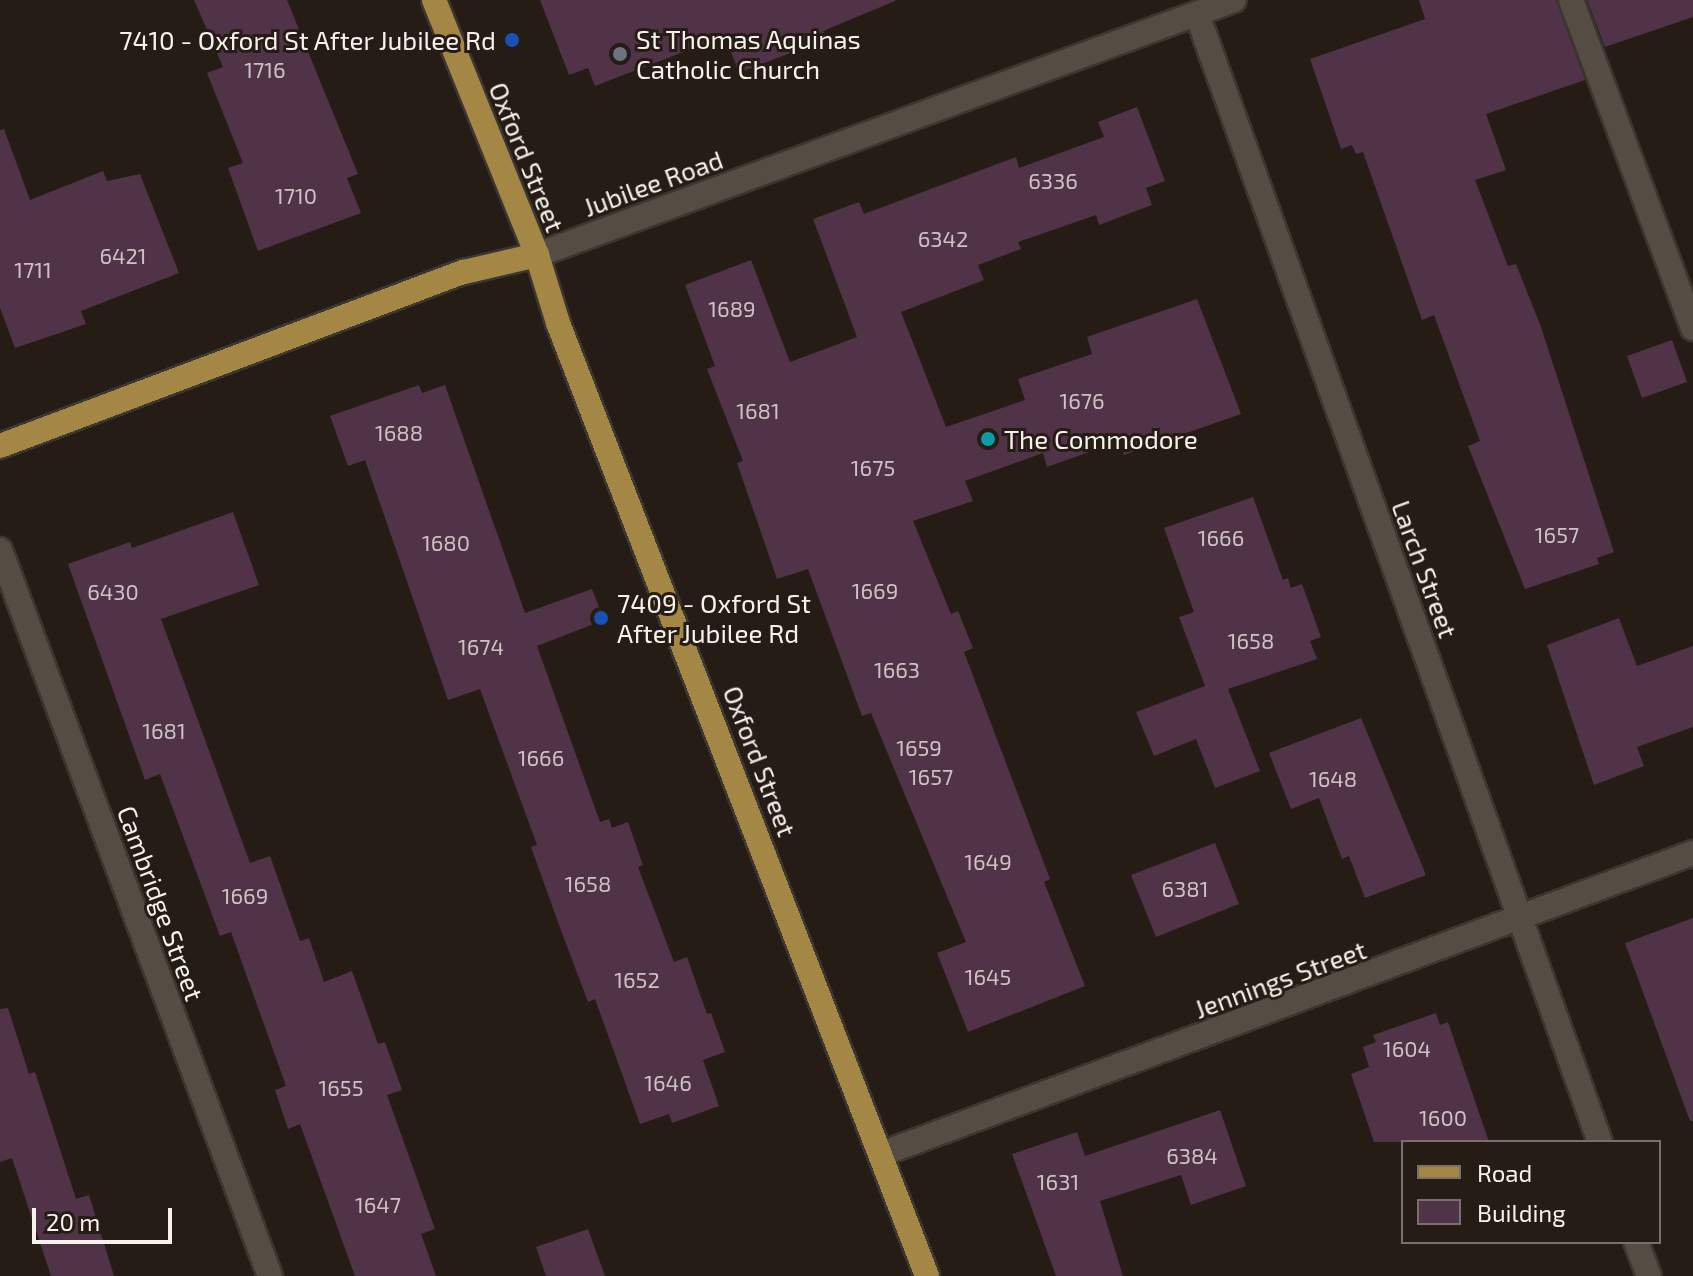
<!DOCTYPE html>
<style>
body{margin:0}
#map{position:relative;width:1693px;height:1276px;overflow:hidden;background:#241c15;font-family:"Exo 2",sans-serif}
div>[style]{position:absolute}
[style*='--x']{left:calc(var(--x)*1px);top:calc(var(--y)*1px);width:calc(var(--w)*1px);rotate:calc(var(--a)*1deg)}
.building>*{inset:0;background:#503347}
.roads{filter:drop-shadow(2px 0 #3c3631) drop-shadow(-2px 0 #3c3631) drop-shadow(0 2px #3c3631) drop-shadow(0 -2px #3c3631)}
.minor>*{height:24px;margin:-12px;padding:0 12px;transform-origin:12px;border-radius:12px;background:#554c43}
.major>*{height:24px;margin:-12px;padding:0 12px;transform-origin:12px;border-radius:12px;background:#a58745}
.dots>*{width:22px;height:22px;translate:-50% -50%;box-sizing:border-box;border:4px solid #241c15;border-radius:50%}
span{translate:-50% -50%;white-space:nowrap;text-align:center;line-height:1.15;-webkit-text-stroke:6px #241c15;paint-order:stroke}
.number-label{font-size:22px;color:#cdc2c3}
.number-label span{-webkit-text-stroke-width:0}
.poi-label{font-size:26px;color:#f7f1ec}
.left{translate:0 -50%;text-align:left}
.right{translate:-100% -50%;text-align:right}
.street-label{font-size:26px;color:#f7f1ec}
.legend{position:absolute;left:1401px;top:1140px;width:260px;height:104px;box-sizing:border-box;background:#241c15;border:2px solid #78716b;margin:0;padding:10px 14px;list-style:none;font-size:24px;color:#f7f1ec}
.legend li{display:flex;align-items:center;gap:16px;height:40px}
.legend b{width:40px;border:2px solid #78716b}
.scale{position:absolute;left:32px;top:1208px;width:140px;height:36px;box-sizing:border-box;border:4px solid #f7f1ec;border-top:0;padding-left:10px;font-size:24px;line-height:28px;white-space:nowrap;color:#f7f1ec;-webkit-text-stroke:6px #241c15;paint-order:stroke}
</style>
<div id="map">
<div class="building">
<div style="clip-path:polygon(194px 0,287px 0,358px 174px,347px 178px,361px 213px,258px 251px,228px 168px,243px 163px,207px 73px,223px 67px)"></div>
<div style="clip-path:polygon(540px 0,895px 0,895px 1px,823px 31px,827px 39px,739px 73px,725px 36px,595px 86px,588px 68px,569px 75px)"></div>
<div style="clip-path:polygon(1419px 0,1556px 0,1585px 80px,1486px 114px,1506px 170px,1475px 180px,1508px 266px,1516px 264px,1541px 327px,1614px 552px,1597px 558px,1599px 564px,1525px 589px,1468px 446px,1480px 441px,1434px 315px,1422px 320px,1363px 152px,1356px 154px,1352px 145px,1341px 149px,1310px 59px,1425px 19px)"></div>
<div style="clip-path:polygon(1587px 0,1693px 0,1693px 17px,1605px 47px)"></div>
<div style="clip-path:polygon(1137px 107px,1165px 181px,1146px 188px,1152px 205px,1099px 225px,1096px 215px,1018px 242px,1021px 249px,978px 265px,984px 280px,901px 312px,946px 427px,1025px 400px,1018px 379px,1092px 354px,1087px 337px,1197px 299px,1241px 414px,1124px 455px,1120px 441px,1047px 467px,1043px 453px,965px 481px,973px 501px,913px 521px,951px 614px,958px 611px,973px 648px,964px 652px,1050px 879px,1044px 882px,1085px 986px,968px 1032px,937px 953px,966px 942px,871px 713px,862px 716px,808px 569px,777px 579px,737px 463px,743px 461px,707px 369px,715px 366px,685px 285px,751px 260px,790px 362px,857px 337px,813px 219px,859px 202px,864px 214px,1016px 157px,1019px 168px,1104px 137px,1098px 122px)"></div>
<div style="clip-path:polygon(4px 129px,30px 200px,103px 171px,107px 181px,140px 174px,179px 273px,81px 311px,86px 324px,15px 348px,0 308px,0 130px)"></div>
<div style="clip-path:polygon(1672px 340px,1687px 382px,1642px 398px,1627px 356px)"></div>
<div style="clip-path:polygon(419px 385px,422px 393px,445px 385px,525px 613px,592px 589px,604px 620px,537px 646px,600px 822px,609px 819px,612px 828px,628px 822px,643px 865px,638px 867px,674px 962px,687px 957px,707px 1014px,711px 1013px,725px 1052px,703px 1060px,719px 1106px,672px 1123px,669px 1114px,640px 1124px,595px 999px,588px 1002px,559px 925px,531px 847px,537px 845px,480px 689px,448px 700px,365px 460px,348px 466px,330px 416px)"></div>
<div style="clip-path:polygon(1253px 497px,1283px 580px,1288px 578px,1291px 588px,1302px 584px,1321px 637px,1310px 641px,1317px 659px,1228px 689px,1260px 771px,1215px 788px,1196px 739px,1154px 756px,1136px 712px,1205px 686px,1179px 617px,1194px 612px,1164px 528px)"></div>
<div style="clip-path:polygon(233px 512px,259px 585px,161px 619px,250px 863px,270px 856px,300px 941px,309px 938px,324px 982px,352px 971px,378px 1044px,385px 1042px,402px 1090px,387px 1095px,435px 1229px,421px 1234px,436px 1276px,355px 1276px,300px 1124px,288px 1129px,275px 1090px,286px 1086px,231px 932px,220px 936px,160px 774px,145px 780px,68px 564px,130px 542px,132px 548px)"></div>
<div style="clip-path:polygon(1619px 618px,1637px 666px,1693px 646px,1693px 727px,1637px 747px,1644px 766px,1594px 785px,1547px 645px)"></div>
<div style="clip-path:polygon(1361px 718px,1426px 875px,1365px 898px,1349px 856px,1342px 859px,1319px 798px,1291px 809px,1269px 753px)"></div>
<div style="clip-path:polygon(1215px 843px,1239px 904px,1156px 937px,1131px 875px)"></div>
<div style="clip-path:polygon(1693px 918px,1693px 1121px,1690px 1121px,1625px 943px)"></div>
<div style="clip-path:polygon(8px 1008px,29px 1074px,35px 1072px,76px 1199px,89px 1195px,114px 1276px,51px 1276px,12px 1158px,0 1162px,0 1009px)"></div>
<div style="clip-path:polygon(1436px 1013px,1440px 1025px,1448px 1022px,1489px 1142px,1374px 1142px,1351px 1074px,1369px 1067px,1363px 1047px,1376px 1042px,1373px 1035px)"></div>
<div style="clip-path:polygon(1220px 1110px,1246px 1186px,1191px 1205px,1181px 1175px,1100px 1201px,1123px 1276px,1056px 1276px,1012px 1154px,1077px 1132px,1085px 1156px)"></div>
<div style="clip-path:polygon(588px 1229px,605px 1276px,546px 1276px,536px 1247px)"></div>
</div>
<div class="roads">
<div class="minor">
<div style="--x:1571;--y:0;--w:350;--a:69.6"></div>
<div style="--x:1197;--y:14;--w:1198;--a:70.34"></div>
<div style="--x:537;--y:255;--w:742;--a:-20.1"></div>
<div style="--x:0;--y:550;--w:775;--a:69.6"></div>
<div style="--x:884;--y:1153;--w:863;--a:-20.35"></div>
<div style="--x:1636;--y:1242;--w:36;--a:69"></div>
</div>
<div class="major">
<div style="--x:434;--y:0;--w:275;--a:68"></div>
<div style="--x:537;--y:255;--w:71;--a:72.8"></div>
<div style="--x:558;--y:323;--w:1022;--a:68.83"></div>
<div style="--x:0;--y:446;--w:496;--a:-20.6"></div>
<div style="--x:464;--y:272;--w:75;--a:-13.1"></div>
</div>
</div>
<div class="dots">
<div style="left:512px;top:40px;background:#1a4fb4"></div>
<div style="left:620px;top:54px;background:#6b7280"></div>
<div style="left:988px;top:439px;background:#0f9aa8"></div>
<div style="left:601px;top:618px;background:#1a4fb4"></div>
</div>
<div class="number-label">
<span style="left:265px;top:70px">1716</span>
<span style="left:1053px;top:181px">6336</span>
<span style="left:296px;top:196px">1710</span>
<span style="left:943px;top:239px">6342</span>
<span style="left:123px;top:256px">6421</span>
<span style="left:33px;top:270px">1711</span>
<span style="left:732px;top:309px">1689</span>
<span style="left:1082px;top:401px">1676</span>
<span style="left:758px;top:411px">1681</span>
<span style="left:399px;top:433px">1688</span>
<span style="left:873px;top:468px">1675</span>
<span style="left:1557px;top:535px">1657</span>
<span style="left:1221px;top:538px">1666</span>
<span style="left:446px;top:543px">1680</span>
<span style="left:875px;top:591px">1669</span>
<span style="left:113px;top:592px">6430</span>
<span style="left:1251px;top:641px">1658</span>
<span style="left:481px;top:647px">1674</span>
<span style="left:897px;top:670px">1663</span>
<span style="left:164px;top:731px">1681</span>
<span style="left:919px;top:748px">1659</span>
<span style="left:541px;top:758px">1666</span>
<span style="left:931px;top:777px">1657</span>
<span style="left:1333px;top:779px">1648</span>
<span style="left:988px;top:862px">1649</span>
<span style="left:588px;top:884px">1658</span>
<span style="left:1185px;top:889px">6381</span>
<span style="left:245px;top:896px">1669</span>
<span style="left:988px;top:977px">1645</span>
<span style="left:637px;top:980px">1652</span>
<span style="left:1407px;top:1049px">1604</span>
<span style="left:668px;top:1083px">1646</span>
<span style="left:341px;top:1088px">1655</span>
<span style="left:1443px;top:1118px">1600</span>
<span style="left:1192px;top:1156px">6384</span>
<span style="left:1058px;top:1182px">1631</span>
<span style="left:378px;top:1205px">1647</span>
</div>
<div class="poi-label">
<span class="left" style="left:636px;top:54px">St Thomas Aquinas<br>Catholic Church</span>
<span class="right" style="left:496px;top:40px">7410 - Oxford St After Jubilee Rd</span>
<span class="left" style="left:1004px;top:439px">The Commodore</span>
<span class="left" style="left:617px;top:618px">7409 - Oxford St<br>After Jubilee Rd</span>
</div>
<div class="street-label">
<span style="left:527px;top:157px;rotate:68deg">Oxford Street</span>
<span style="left:653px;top:183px;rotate:-20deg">Jubilee Road</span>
<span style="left:1425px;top:569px;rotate:70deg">Larch Street</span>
<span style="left:760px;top:761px;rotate:69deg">Oxford Street</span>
<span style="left:161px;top:903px;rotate:70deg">Cambridge Street</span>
<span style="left:1280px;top:979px;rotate:-20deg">Jennings Street</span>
</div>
<ul class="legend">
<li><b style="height:10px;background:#a58745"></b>Road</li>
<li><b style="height:22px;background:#503347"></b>Building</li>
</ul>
<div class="scale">20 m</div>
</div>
